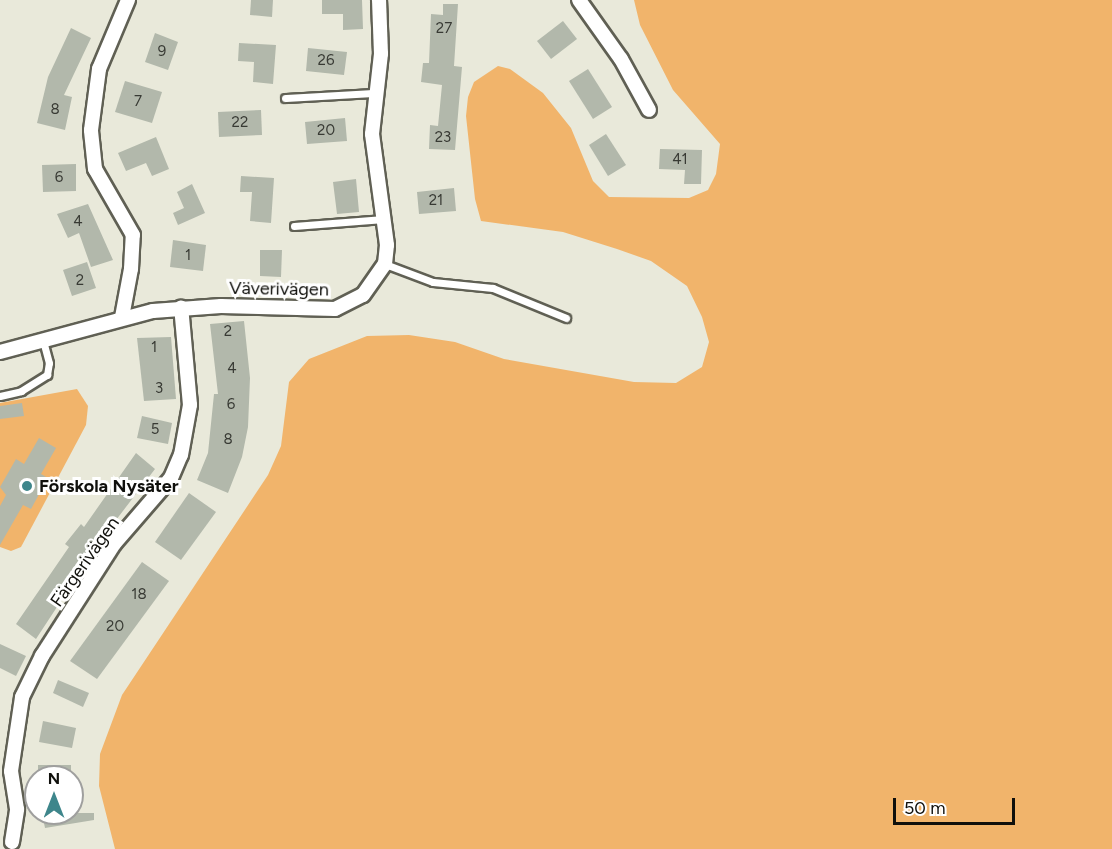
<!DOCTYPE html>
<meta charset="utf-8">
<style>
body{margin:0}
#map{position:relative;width:1112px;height:849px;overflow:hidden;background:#e9e9da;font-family:Figtree,sans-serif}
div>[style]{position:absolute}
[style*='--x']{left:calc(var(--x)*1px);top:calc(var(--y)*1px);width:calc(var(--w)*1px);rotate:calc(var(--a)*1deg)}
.green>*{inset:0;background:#f1b46b}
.building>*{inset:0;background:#b2b8ab}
.roads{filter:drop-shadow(2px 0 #606054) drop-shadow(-2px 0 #606054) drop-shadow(0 2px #606054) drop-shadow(0 -2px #606054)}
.service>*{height:7px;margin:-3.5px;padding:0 3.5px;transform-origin:3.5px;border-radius:3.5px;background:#fff}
.minor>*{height:14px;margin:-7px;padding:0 7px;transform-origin:7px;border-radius:7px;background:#fff}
.dots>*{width:16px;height:16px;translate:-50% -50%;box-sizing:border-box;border:3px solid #fff;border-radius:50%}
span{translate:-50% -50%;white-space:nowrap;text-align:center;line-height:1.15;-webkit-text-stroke:6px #fff;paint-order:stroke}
.number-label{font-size:15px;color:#383a34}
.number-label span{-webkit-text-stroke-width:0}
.street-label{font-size:18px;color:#10100c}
.poi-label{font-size:18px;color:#10100c;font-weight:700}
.left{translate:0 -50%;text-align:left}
.north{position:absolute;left:24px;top:765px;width:60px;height:60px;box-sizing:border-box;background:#fff;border:2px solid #9f9f9e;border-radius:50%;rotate:0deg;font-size:16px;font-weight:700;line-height:24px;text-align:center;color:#10100c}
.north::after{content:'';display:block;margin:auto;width:21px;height:27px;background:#3e868b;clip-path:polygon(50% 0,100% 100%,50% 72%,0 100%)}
.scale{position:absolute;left:893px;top:798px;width:122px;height:27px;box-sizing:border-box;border:3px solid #10100c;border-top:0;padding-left:8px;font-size:18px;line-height:21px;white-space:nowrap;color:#10100c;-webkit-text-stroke:4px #fff;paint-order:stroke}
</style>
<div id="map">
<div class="green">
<div style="clip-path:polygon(634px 0,1112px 0,1112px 849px,115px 849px,99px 786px,100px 754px,122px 695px,268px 475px,281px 446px,289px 382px,309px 359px,367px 336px,409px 335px,455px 342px,504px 359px,634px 382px,676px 383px,702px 367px,709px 342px,702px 317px,687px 286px,651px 261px,617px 249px,563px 232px,481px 221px,475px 199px,466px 116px,468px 97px,474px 82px,498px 66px,510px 69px,543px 93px,571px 128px,593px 181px,609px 197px,689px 198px,708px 190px,716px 174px,720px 144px,673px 90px,640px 25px)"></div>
<div style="clip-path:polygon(77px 389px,88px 406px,86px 425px,21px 547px,11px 551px,0 547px,0 403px)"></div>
</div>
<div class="building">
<div style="clip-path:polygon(251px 0,273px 0,272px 17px,250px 15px)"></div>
<div style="clip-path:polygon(322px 0,362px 0,363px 29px,343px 30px,343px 14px,322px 14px)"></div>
<div style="clip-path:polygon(443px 4px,458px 4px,454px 66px,462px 67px,455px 150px,429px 149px,430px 125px,438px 126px,442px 85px,421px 82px,423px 63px,429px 63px,431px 14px,443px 15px)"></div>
<div style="clip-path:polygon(563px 21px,577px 39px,551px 59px,537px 41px)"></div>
<div style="clip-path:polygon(71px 28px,91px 38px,64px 95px,72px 97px,65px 130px,37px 123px,48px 77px)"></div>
<div style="clip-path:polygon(155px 33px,178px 42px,168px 70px,145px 62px)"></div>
<div style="clip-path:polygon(239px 43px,276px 45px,273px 84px,253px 82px,254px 62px,238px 61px)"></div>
<div style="clip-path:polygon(308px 48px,347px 52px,344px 75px,306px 71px)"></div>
<div style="clip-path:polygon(588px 69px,612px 107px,593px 119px,569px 81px)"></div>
<div style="clip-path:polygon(125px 81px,162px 92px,152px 123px,115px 112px)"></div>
<div style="clip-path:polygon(261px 110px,262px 135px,219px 137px,218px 112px)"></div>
<div style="clip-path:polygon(345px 118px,347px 141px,307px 144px,305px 122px)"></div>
<div style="clip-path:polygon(606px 134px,626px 165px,608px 176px,589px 145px)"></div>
<div style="clip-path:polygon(156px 137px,169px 169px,152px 176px,146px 163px,126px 171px,118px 153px)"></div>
<div style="clip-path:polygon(660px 149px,702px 150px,701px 184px,684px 184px,685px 170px,659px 169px)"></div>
<div style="clip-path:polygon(76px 164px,76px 191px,43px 192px,42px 165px)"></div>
<div style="clip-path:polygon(241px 176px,274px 178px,271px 223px,250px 221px,252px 192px,240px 192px)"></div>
<div style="clip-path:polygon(356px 179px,359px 212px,337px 214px,333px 182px)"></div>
<div style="clip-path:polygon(192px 184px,205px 213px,178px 225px,173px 213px,184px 208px,177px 192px)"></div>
<div style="clip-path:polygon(454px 188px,456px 211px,419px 214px,417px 192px)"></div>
<div style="clip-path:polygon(88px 204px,113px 260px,91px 267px,79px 233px,68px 238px,57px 214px)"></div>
<div style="clip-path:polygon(173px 240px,206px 245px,203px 271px,170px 267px)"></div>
<div style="clip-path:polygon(260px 250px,282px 250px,281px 277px,260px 276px)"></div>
<div style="clip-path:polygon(87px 262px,96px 288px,72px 296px,63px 270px)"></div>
<div style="clip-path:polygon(244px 321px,250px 378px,248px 427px,242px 457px,228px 493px,197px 480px,208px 453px,214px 394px,218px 394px,210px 324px)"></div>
<div style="clip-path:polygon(171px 337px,176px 399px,144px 401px,137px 338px)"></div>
<div style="clip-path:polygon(22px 403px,24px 416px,0 419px,0 406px)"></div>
<div style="clip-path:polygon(142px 416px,172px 423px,168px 444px,137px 438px)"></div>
<div style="clip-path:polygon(39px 438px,56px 448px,41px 474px,48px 478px,31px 509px,23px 505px,0 545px,0 506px,6px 495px,0 487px,16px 459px,24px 464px)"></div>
<div style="clip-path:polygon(136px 453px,155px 469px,71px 579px,74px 581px,36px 639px,16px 624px,69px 547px,65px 544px,81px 524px,84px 527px)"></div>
<div style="clip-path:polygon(189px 493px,216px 512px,181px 560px,155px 542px)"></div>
<div style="clip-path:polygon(142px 562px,169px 581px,97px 679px,70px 661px)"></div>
<div style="clip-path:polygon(0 644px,26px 656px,16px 676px,0 668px)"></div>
<div style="clip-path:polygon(58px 680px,89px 693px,83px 707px,53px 693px)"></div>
<div style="clip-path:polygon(43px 721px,76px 728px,72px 748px,39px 742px)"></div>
<div style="clip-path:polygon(38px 765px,71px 765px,71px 777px,38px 777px)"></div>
<div style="clip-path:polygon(42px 813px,94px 813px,94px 820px,45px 828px)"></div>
</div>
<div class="roads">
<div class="service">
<div style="--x:285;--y:98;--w:89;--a:-3.2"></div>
<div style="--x:294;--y:226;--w:90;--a:-4.4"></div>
<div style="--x:385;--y:264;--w:51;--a:20.6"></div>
<div style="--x:433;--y:282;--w:60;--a:5.7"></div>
<div style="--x:493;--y:288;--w:79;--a:22.3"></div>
<div style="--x:0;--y:396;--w:22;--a:-13"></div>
<div style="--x:21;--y:391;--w:31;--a:-32"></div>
<div style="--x:47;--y:375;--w:12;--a:-81"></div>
<div style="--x:49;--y:363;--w:24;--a:-105"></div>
</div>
<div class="minor">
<div style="--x:579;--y:0;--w:72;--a:54.6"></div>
<div style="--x:621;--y:59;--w:58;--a:61.2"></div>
<div style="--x:122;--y:317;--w:49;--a:-79.4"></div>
<div style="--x:131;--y:269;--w:34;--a:-87"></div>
<div style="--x:133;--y:235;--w:76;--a:-119.9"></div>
<div style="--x:95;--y:169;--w:39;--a:-96"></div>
<div style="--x:91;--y:130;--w:62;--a:-82.5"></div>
<div style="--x:99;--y:69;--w:75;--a:-67.2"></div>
<div style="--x:0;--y:352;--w:158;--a:-15"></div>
<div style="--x:153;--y:311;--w:68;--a:-4.2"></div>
<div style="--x:221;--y:306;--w:114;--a:1.5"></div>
<div style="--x:335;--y:309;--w:31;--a:-27"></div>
<div style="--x:363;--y:295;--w:38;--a:-55"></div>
<div style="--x:385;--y:264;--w:19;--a:-84"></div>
<div style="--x:387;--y:245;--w:112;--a:-97.7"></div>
<div style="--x:372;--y:134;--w:81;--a:-83.6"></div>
<div style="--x:381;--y:54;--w:54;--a:-92.1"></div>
<div style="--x:12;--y:842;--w:33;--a:-81"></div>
<div style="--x:17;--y:809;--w:38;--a:-99"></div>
<div style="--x:11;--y:771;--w:75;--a:-81.5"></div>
<div style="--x:22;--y:697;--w:46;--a:-64"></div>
<div style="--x:42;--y:656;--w:133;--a:-57.3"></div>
<div style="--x:114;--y:544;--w:87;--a:-49.2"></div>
<div style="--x:171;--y:478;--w:25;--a:-67"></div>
<div style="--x:181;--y:455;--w:51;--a:-79.8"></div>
<div style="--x:190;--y:405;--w:98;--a:-95.2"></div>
</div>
</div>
<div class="dots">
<div style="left:27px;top:486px;background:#3e868b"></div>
</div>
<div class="number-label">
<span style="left:444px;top:29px">27</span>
<span style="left:162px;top:52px">9</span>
<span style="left:326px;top:61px">26</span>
<span style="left:138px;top:102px">7</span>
<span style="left:55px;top:110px">8</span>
<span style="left:240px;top:123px">22</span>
<span style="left:326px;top:131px">20</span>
<span style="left:443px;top:138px">23</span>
<span style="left:680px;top:160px">41</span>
<span style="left:59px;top:178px">6</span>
<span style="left:436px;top:201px">21</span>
<span style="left:78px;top:222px">4</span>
<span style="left:188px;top:256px">1</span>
<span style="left:80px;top:281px">2</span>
<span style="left:228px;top:332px">2</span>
<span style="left:154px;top:348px">1</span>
<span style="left:232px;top:369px">4</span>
<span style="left:159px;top:389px">3</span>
<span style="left:231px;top:405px">6</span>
<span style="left:155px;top:430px">5</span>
<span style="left:228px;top:440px">8</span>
<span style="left:139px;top:595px">18</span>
<span style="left:115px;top:627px">20</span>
</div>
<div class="street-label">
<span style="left:279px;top:289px;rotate:1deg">Väverivägen</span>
<span style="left:85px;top:562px;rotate:-55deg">Färgerivägen</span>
</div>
<div class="poi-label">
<span class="left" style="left:39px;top:486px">Förskola Nysäter</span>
</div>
<div class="north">N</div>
<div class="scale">50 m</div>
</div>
